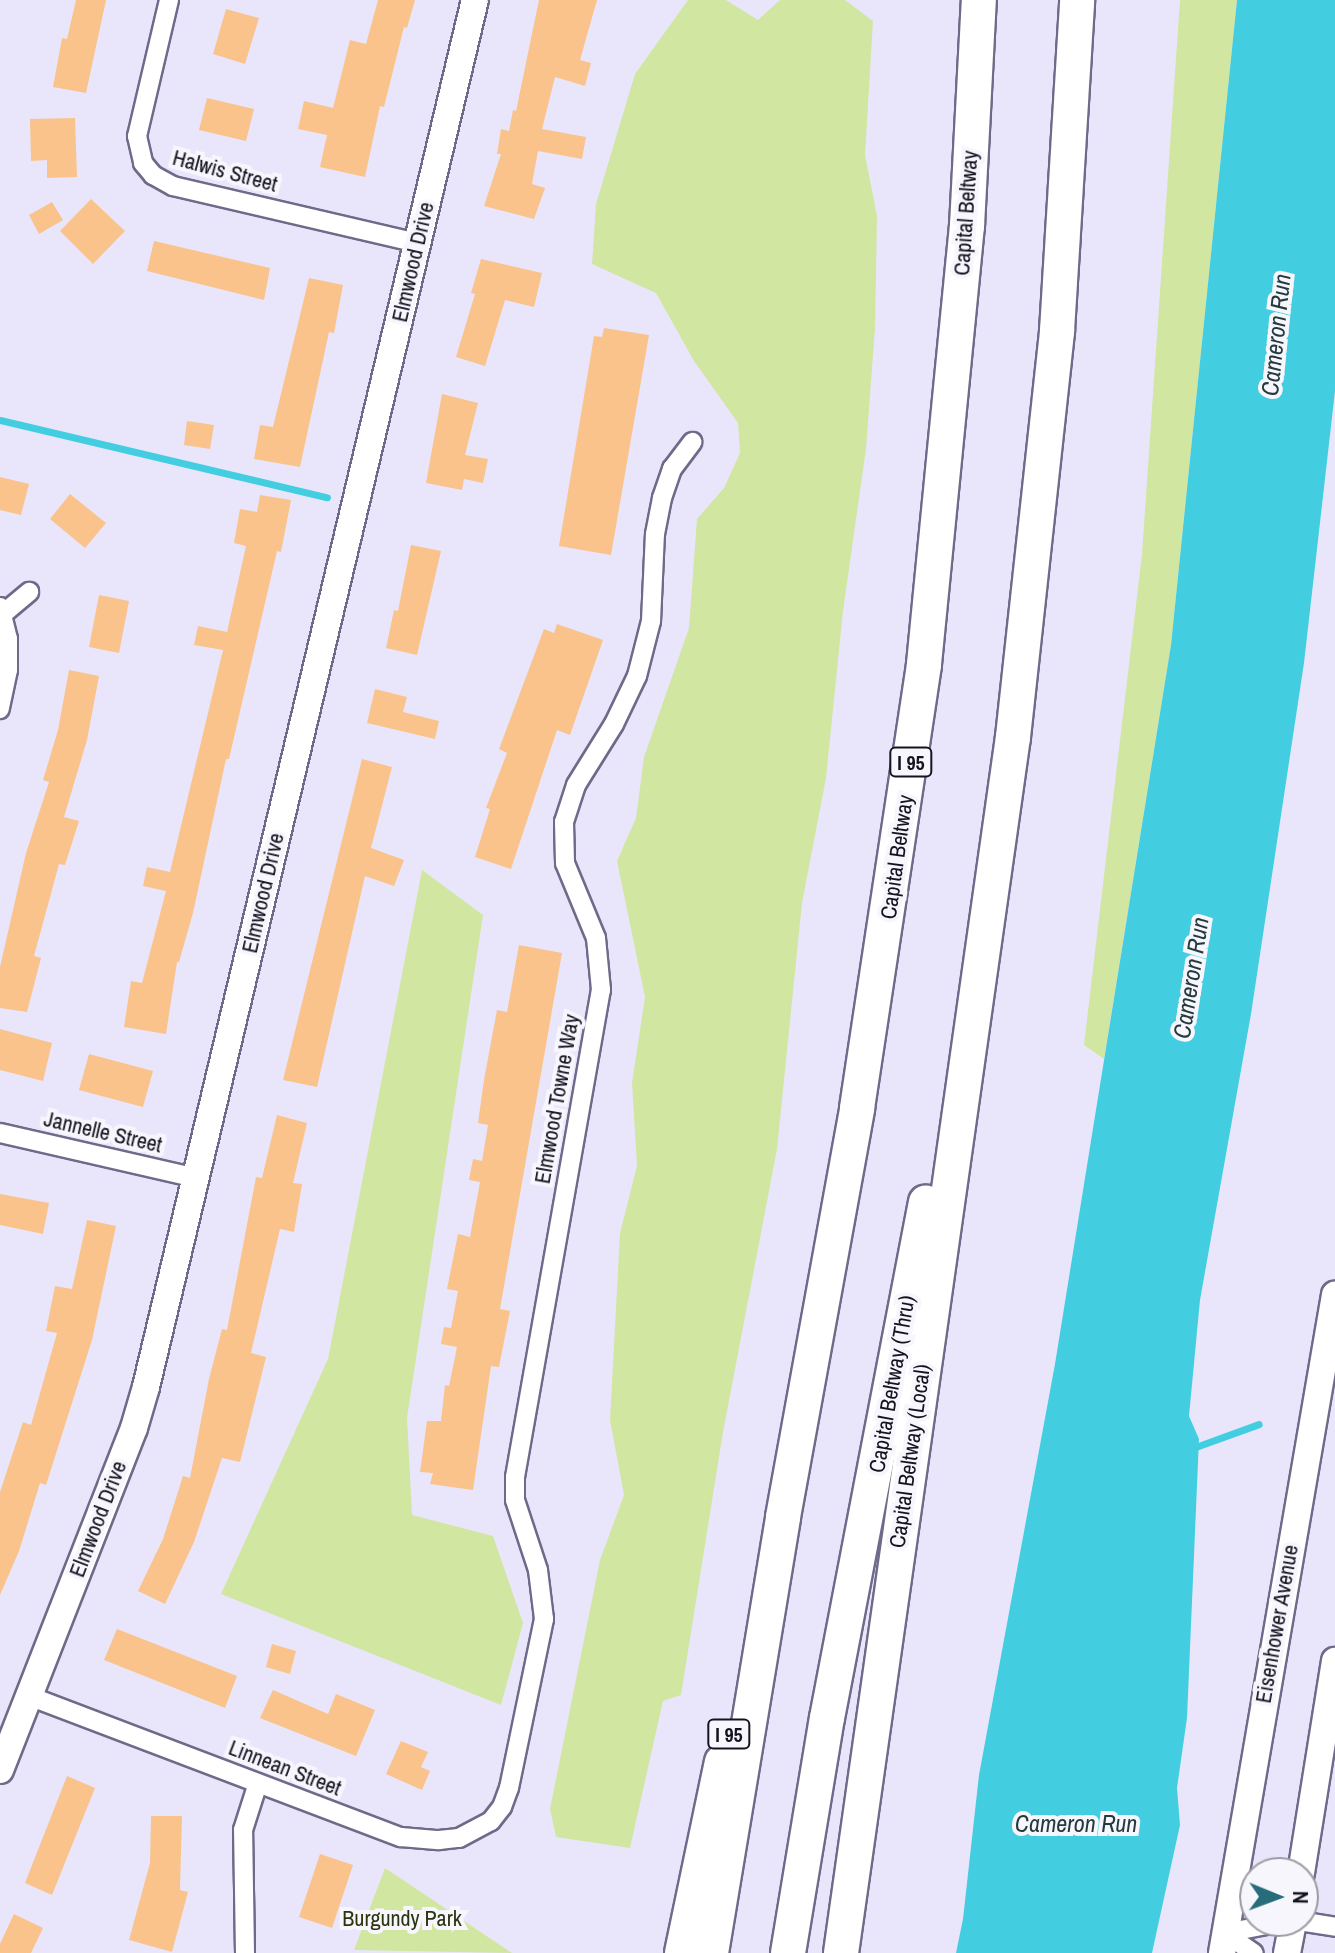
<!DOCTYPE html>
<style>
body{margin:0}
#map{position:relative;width:1335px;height:1953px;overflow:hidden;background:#e9e6fc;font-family:"Archivo Narrow",sans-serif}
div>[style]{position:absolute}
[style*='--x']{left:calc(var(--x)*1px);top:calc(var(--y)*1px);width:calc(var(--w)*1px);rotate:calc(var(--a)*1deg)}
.green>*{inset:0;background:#d1e6a1}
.water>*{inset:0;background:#42cee0}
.stream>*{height:7px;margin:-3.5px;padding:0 3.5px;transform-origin:3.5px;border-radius:3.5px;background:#42cee0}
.building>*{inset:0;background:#f9c38b}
.roads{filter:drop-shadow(2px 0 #6f6a89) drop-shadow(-2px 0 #6f6a89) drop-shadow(0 2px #6f6a89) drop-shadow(0 -2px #6f6a89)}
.street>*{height:18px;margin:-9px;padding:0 9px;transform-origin:9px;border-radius:9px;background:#fff}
.secondary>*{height:26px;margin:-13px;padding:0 13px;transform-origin:13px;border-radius:13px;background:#fff}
.highway>*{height:34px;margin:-17px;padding:0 17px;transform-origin:17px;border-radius:17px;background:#fff}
span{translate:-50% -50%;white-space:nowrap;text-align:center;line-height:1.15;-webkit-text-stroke:8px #f7f6fd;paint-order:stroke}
.shield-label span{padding:2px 6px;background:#f7f6fd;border:2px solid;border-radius:6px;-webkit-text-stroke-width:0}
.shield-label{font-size:20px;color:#15131f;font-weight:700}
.street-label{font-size:22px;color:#15131f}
.park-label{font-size:22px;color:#2a340e}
.water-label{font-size:24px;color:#243b3e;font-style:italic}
.north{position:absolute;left:1239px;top:1857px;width:80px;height:80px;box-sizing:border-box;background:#f7f6fd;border:2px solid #9d9ba4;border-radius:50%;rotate:91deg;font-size:22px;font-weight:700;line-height:32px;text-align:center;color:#15131f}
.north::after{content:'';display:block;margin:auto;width:28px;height:36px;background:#266c7a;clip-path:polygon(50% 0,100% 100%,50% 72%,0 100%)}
</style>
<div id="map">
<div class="green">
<div style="clip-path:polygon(688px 0,726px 0,758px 20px,780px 0,845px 0,873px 21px,865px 155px,877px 216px,875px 328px,866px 449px,843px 611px,826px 778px,802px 903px,777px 1149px,723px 1432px,681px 1695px,663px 1701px,630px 1848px,556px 1837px,550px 1809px,600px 1560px,624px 1495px,610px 1420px,620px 1233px,637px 1166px,632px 1083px,645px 997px,617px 861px,636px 818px,644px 757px,689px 628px,697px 519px,724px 488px,740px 453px,738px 423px,694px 361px,656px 293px,592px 264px,596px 204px,635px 74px)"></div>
<div style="clip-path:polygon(1180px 0,1237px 0,1171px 645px,1104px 1059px,1084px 1045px,1142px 554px)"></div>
<div style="clip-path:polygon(422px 870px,483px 915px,407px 1418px,412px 1515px,493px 1536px,523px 1623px,501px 1705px,221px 1594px,328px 1359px)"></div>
<div style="clip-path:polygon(385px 1868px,512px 1953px,354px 1950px)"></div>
</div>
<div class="water">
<div style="clip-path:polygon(1237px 0,1335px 0,1335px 391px,1304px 663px,1251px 1014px,1200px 1300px,1189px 1416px,1199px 1439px,1187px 1718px,1177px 1788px,1180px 1825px,1152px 1953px,956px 1953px,963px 1919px,979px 1775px,1055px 1364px,1171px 645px)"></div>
</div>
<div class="stream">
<div style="--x:0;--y:420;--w:336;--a:13.3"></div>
<div style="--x:1190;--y:1449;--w:73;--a:-19.9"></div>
</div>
<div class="building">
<div style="clip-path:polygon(76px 0,106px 0,86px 93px,53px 87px,62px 38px,67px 39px)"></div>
<div style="clip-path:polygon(378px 0,415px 0,407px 28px,404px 27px,384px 107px,380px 106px,365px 177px,320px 167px,327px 135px,298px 129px,304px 101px,333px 108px,350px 40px,366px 44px)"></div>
<div style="clip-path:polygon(539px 0,597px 0,580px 60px,591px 63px,585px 86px,555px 77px,542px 129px,586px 137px,582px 159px,538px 151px,532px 184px,545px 188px,534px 219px,484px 206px,501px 154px,497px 154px,501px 129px,509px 131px,513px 110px,516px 111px)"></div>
<div style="clip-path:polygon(226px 9px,259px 18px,245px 64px,213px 54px)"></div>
<div style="clip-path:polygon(207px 98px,254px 109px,246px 141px,199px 130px)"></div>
<div style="clip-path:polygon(75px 118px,77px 177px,47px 178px,47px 160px,31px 161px,30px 119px)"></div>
<div style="clip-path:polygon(91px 199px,125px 231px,93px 264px,60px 231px)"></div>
<div style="clip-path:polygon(52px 202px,63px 220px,39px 234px,29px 215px)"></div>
<div style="clip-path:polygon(154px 241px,270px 268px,264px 300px,147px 271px)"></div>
<div style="clip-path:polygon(481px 259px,542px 273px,534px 307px,505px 300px,485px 366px,456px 357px,475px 294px,471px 293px)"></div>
<div style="clip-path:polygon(309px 278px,343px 285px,334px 333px,329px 332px,300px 467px,254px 459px,260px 425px,273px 427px)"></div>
<div style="clip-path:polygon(604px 328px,649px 335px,611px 555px,559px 546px,594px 336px,602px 337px)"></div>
<div style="clip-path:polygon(442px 394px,478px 403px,465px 455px,488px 459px,483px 483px,464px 479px,462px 490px,426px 483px)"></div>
<div style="clip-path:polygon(187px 421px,214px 425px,210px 449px,184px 445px)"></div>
<div style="clip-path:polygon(0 477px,29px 484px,21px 515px,0 510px)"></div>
<div style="clip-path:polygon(70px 494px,106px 523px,85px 548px,50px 519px)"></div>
<div style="clip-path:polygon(260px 495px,291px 500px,281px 552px,277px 551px,229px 759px,226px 759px,193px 913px,179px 962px,177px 962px,166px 1034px,124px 1027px,131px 981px,142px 983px,166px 891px,143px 886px,147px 867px,170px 872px,223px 650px,194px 645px,198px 626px,227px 632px,246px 546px,234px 543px,240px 509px,257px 512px)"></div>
<div style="clip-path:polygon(411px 545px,441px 551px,417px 655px,386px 648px,394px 610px,398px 611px)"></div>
<div style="clip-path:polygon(99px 595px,129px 601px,119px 653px,89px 647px)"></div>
<div style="clip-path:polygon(557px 624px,603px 640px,570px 735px,557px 730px,511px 869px,475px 857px,490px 809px,486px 808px,507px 753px,499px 749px,544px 629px,554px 633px)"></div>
<div style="clip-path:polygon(69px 670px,99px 676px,87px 740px,64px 817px,79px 821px,65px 865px,59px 864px,34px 956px,41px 958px,27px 1012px,0 1008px,0 967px,26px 853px,49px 782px,43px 780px,58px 730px)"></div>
<div style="clip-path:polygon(375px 689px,407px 697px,403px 712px,439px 721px,435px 739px,367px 723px)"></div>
<div style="clip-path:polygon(362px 759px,392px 767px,371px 848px,404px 860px,394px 886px,365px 876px,317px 1087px,283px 1080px)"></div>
<div style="clip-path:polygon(519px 945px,562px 953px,500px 1309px,510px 1311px,499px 1367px,491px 1366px,473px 1490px,430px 1484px,433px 1473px,420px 1472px,427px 1421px,441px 1421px,445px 1385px,449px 1386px,457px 1347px,441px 1344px,444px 1327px,451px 1328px,458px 1291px,447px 1289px,458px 1234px,470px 1237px,480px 1182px,469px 1180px,473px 1159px,482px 1161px,488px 1125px,478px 1123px,484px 1080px,497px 1010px,507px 1012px)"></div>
<div style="clip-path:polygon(0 1029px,52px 1043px,43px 1081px,0 1070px)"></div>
<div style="clip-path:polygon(89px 1054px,153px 1071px,143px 1107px,79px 1090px)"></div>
<div style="clip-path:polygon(277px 1115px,307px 1123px,293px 1183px,302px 1184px,294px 1232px,280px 1229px,251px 1353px,266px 1357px,240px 1462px,222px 1458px,194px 1542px,165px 1604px,138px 1591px,163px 1539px,183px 1476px,190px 1478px,209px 1379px,222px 1329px,227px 1330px,256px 1177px,262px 1178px)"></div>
<div style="clip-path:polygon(0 1194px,49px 1203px,43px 1234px,0 1225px)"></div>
<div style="clip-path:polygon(87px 1220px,116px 1226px,92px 1340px,46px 1485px,40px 1483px,19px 1551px,0 1595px,0 1492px,23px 1422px,31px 1425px,57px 1333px,46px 1331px,55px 1286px,72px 1289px)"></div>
<div style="clip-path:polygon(117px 1629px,237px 1676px,225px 1708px,104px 1660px)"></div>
<div style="clip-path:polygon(272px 1644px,296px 1651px,290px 1674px,266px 1667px)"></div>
<div style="clip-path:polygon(273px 1690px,328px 1714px,336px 1694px,375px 1710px,356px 1756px,260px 1718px)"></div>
<div style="clip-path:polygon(401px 1741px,428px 1752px,421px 1767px,430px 1771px,422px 1790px,386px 1774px)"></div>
<div style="clip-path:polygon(67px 1776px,95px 1788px,52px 1895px,25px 1883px)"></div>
<div style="clip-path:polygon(151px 1816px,182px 1816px,180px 1890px,188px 1892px,172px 1952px,129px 1940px,150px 1863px)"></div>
<div style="clip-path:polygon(320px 1854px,353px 1865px,332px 1928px,299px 1917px)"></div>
<div style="clip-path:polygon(14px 1914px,43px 1928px,31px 1953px,0 1953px,0 1944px)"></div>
</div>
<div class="roads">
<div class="street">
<div style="--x:169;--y:0;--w:140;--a:103.2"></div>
<div style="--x:137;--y:136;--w:28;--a:77"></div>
<div style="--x:143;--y:163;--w:16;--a:50"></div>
<div style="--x:153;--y:175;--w:23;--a:29"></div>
<div style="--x:173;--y:186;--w:252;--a:13.1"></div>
<div style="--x:0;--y:607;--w:33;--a:76"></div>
<div style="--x:8;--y:639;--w:31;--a:90"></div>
<div style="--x:8;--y:670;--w:40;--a:102"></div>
<div style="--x:4;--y:613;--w:33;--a:-40"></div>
<div style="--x:0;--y:1133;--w:201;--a:12.9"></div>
<div style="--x:29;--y:1696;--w:398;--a:20.8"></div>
<div style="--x:401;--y:1837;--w:38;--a:5"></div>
<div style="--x:439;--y:1840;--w:20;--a:-6"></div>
<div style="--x:459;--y:1838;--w:36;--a:-28"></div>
<div style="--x:491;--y:1821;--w:18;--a:-52"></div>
<div style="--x:502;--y:1807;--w:20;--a:-70"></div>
<div style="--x:509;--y:1788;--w:173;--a:-78.3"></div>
<div style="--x:544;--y:1619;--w:49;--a:-97"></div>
<div style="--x:538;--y:1570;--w:74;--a:-108.2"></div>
<div style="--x:515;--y:1500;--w:23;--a:-90"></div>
<div style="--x:515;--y:1477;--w:495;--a:-80"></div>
<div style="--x:601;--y:990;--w:52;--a:-95.5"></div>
<div style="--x:596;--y:938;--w:81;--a:-112.5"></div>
<div style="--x:565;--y:863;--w:41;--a:-91.4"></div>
<div style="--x:564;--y:822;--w:39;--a:-72"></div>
<div style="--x:576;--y:785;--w:72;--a:-58.1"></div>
<div style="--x:614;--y:724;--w:53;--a:-64.4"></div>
<div style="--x:637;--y:676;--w:57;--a:-75.7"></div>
<div style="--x:651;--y:621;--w:87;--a:-87.4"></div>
<div style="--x:655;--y:534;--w:37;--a:-79"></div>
<div style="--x:662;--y:498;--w:31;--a:-71"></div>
<div style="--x:672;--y:469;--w:34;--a:-53"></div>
<div style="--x:1299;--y:1921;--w:36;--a:9"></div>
<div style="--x:1225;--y:1933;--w:64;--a:-10.8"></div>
<div style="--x:1225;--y:1933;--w:35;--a:35"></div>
<div style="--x:245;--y:1953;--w:123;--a:-90.9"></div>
<div style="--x:243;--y:1830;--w:49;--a:-72.3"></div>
</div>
<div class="secondary">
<div style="--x:0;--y:1770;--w:367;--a:-68.6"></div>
<div style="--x:134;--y:1428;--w:43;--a:-73.7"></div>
<div style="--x:146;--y:1387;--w:1425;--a:-76.66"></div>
<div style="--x:1301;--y:1873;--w:215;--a:-80.9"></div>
<div style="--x:1222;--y:1953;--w:668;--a:-80.26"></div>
<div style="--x:1287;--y:1953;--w:33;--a:-79"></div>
</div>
<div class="highway">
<div style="--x:682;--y:1953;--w:195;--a:-78.2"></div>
<div style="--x:711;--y:1953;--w:442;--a:-80.6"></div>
<div style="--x:783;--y:1517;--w:416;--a:-79.7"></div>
<div style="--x:857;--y:1108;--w:449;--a:-81.4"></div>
<div style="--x:924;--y:664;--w:440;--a:-84.4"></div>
<div style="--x:967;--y:226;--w:226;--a:-87"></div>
<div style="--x:788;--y:1953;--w:238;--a:-80.6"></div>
<div style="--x:827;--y:1718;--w:525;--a:-79.14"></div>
<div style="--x:841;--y:1953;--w:1228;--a:-81.95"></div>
<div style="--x:1013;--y:737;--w:408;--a:-83.8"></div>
<div style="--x:1057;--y:331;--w:332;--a:-86.5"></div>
</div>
</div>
<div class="shield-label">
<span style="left:911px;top:762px">I 95</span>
<span style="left:729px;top:1734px">I 95</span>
</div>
<div class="street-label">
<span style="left:225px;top:171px;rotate:15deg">Halwis Street</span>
<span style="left:966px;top:213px;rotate:-86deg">Capital Beltway</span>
<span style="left:413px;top:262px;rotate:-77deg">Elmwood Drive</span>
<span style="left:897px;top:857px;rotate:-82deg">Capital Beltway</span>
<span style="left:263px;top:893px;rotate:-77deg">Elmwood Drive</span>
<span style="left:557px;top:1099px;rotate:-80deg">Elmwood Towne Way</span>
<span style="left:103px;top:1132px;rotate:13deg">Jannelle Street</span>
<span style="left:892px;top:1384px;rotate:-80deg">Capital Beltway (Thru)</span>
<span style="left:910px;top:1456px;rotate:-82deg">Capital Beltway (Local)</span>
<span style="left:98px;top:1519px;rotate:-69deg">Elmwood Drive</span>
<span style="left:1277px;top:1624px;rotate:-80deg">Eisenhower Avenue</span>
<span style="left:285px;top:1768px;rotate:21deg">Linnean Street</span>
</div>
<div class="park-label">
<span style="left:402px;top:1919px">Burgundy Park</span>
</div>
<div class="water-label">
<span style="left:1276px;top:335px;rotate:-84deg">Cameron Run</span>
<span style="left:1191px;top:978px;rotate:-81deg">Cameron Run</span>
<span style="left:1076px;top:1824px">Cameron Run</span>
</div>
<div class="north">N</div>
</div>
